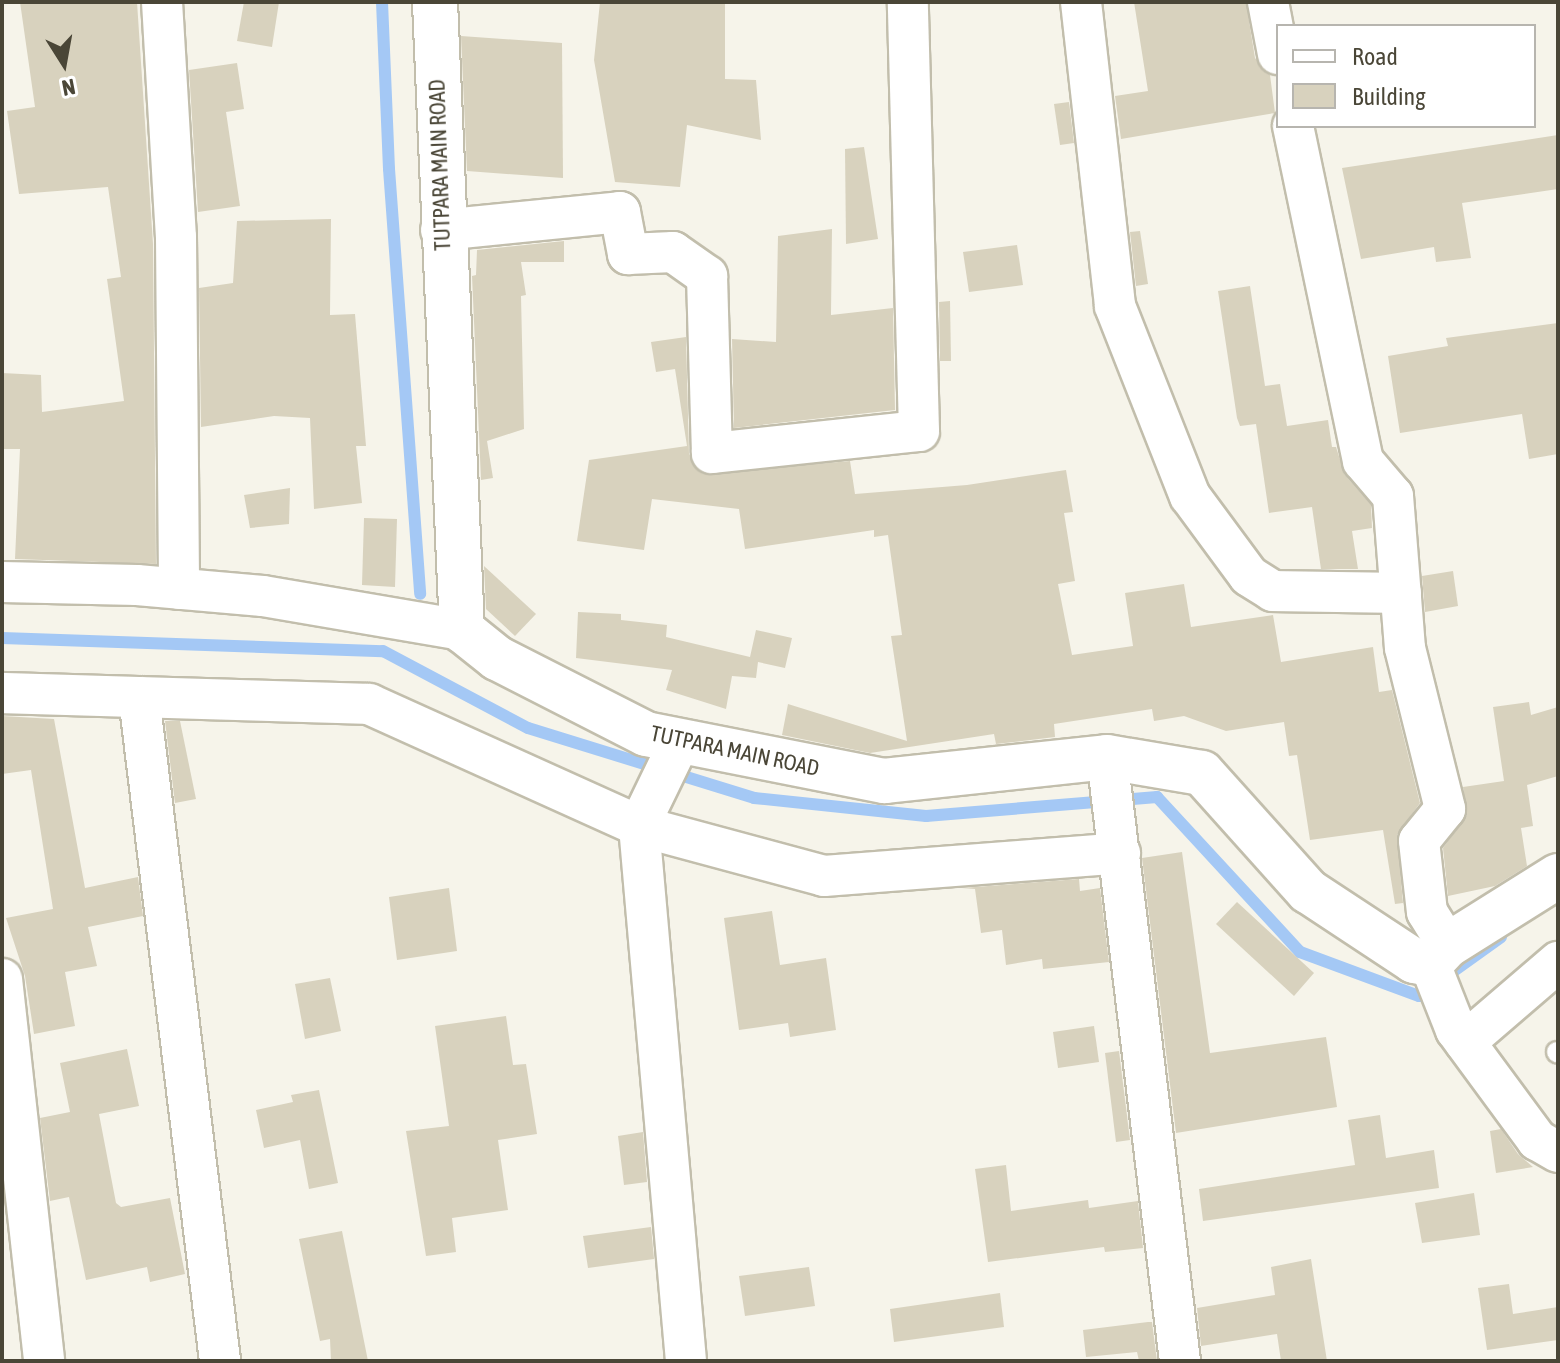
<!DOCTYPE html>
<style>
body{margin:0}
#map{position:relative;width:1560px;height:1363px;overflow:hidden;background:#f6f4ea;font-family:"Asap Condensed",sans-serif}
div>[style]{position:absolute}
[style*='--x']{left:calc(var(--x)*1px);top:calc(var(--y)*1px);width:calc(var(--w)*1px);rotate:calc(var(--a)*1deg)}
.stream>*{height:12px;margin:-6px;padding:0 6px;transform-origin:6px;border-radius:6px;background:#a4c8f5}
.building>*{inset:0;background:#d8d2be}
.roads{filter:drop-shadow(2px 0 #c2beac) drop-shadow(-2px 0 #c2beac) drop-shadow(0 2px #c2beac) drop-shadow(0 -2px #c2beac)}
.service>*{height:20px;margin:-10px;padding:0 10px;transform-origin:10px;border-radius:10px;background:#fff}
.minor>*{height:40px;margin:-20px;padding:0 20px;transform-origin:20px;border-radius:20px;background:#fff}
.tertiary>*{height:44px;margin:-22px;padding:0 22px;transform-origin:22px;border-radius:22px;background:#fff}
span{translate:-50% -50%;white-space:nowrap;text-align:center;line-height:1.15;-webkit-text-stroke:6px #fff;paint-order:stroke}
.street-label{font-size:22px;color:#4a4637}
.frame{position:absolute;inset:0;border:4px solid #4a4637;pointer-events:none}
.legend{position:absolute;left:1276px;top:24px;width:260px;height:104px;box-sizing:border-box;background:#fff;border:2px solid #b7b5af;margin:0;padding:10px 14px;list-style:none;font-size:24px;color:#4a4637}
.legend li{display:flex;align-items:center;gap:16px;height:40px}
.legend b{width:40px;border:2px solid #b7b5af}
.north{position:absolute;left:24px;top:24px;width:80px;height:80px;-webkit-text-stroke:6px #fff;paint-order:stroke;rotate:169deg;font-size:22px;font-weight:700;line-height:32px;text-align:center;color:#4a4637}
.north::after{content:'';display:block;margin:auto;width:28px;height:36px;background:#4a4637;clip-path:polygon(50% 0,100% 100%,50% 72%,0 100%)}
</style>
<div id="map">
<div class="stream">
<div style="--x:382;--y:2;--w:167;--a:87.6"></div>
<div style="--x:389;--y:169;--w:426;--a:85.8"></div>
<div style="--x:2;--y:638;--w:381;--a:2"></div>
<div style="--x:383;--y:651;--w:164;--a:28"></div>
<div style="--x:528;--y:728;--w:237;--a:17.2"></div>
<div style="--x:754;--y:798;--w:173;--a:6"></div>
<div style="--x:926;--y:816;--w:232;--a:-4.7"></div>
<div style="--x:1157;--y:797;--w:211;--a:47.3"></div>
<div style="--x:1300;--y:952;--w:127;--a:20.3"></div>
<div style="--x:1419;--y:996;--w:101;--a:-35.7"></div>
</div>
<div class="building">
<div style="clip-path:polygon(20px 2px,137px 2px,153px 244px,156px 564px,15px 559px,20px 449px,2px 449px,2px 373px,41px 375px,42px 412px,124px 401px,107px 279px,121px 277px,108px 187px,19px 194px,7px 111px,35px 107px)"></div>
<div style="clip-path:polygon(244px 2px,279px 2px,272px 47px,237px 41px)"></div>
<div style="clip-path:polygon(600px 2px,725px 2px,725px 79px,756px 80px,761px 140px,687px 125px,680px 187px,615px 182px,594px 60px)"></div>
<div style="clip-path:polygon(1134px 2px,1246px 2px,1255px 58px,1270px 75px,1275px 113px,1121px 139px,1115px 96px,1148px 91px)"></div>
<div style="clip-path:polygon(461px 36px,562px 43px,563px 178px,467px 171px)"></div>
<div style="clip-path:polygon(237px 63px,244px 109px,226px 112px,240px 206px,198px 212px,189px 70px)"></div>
<div style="clip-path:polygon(1069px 102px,1074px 143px,1060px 145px,1054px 104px)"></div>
<div style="clip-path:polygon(1558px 135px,1558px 189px,1462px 203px,1471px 258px,1436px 262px,1434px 247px,1361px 259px,1342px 168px)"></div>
<div style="clip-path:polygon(864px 147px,878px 239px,846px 244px,845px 149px)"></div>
<div style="clip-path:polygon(331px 219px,330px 315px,355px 314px,366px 446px,356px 446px,362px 503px,314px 509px,310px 418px,274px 416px,201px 427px,199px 288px,233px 283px,237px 221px)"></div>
<div style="clip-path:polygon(832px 229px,831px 315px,893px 308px,895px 410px,734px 428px,732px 339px,776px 342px,778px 236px)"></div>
<div style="clip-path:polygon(1140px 231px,1148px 284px,1136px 286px,1130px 232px)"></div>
<div style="clip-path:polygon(564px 241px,564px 262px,521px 262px,526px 295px,521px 296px,524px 429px,487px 441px,493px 478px,481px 480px,472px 276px,476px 275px,477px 250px)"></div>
<div style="clip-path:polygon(1017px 245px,1023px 285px,969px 292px,963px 252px)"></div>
<div style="clip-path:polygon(1250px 286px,1265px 386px,1280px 384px,1287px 426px,1328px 420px,1332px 447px,1336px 447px,1345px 475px,1371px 505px,1372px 528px,1352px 531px,1358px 569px,1321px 569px,1312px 507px,1269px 513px,1256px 424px,1240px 426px,1237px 418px,1218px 291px)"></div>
<div style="clip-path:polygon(950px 301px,951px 361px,940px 361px,939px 302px)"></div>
<div style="clip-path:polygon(1558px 323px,1558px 454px,1529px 459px,1522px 414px,1400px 433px,1388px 356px,1448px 346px,1446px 338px)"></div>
<div style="clip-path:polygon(686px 337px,689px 454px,703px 474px,850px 461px,855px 494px,967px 485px,1066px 470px,1073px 512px,1064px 513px,1075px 581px,1058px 584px,1072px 655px,1133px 646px,1125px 593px,1184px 584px,1191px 627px,1273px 615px,1281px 662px,1373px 647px,1379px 692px,1392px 690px,1420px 803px,1397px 835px,1403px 903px,1395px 904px,1383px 830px,1310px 840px,1297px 755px,1289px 756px,1284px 722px,1226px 731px,1184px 716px,1154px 721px,1152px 709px,1054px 724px,1055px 737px,996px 744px,994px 734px,870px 753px,782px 735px,788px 704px,907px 741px,891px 636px,902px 635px,888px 535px,874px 537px,874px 530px,745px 549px,739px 509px,652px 499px,644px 550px,577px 541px,589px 460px,687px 446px,675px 369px,656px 372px,651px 342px)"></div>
<div style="clip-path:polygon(290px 488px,289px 524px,250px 528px,244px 495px)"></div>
<div style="clip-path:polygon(364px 518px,397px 519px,395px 587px,362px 585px)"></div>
<div style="clip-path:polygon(484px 566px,536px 614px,515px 636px,486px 609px)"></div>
<div style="clip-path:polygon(1453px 571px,1458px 606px,1425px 612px,1422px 576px)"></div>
<div style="clip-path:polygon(578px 612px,621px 614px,621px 620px,667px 625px,666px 637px,750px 657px,756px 630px,792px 638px,785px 668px,758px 662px,756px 678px,732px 676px,726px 709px,666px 690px,672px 670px,576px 658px)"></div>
<div style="clip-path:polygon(1529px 702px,1531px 715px,1558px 707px,1558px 776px,1527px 785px,1533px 826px,1521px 828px,1527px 866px,1495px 886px,1448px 896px,1443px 848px,1467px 815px,1463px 787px,1504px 781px,1493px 707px)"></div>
<div style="clip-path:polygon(2px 716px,54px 719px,85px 888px,138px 877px,143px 916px,88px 927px,97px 966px,65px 972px,75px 1026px,34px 1034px,25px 976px,6px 918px,53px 909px,31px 770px,2px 774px)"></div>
<div style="clip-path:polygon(165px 721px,180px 721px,196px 799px,175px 803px)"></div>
<div style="clip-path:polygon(1182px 852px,1210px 1053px,1326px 1037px,1337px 1107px,1176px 1133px,1142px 858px)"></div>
<div style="clip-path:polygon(1079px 879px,1080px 891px,1100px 888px,1109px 962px,1043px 969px,1042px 959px,1006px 965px,1002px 930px,981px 933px,975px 889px,962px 888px)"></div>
<div style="clip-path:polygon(449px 888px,457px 951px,397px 960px,389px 897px)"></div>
<div style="clip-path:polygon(1237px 902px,1314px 973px,1294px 996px,1216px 924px)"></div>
<div style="clip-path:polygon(772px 911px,780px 965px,826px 958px,836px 1030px,790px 1037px,788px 1023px,739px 1030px,724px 918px)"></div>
<div style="clip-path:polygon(330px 978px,341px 1031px,305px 1039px,295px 984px)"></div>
<div style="clip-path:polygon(506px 1016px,513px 1065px,526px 1064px,537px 1134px,498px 1140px,508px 1210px,452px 1218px,456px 1252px,426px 1256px,406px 1131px,449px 1126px,435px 1026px)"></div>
<div style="clip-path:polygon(1094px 1026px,1099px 1062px,1058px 1068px,1053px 1032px)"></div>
<div style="clip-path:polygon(127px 1049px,139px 1106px,99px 1114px,116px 1203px,121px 1207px,170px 1198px,185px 1274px,150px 1282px,147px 1267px,86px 1280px,69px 1197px,50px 1201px,40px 1118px,70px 1112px,60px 1063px)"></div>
<div style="clip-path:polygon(1119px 1051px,1130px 1140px,1116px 1142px,1105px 1053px)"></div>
<div style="clip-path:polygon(319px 1090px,338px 1183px,309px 1189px,300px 1140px,264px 1148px,256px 1110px,293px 1102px,291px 1095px)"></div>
<div style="clip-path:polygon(1380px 1115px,1386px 1158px,1434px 1150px,1439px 1188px,1203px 1221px,1199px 1189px,1355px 1165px,1348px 1120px)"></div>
<div style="clip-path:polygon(1501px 1129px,1518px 1154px,1533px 1167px,1496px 1173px,1490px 1131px)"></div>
<div style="clip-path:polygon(643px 1132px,647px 1182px,624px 1185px,618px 1136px)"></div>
<div style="clip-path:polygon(1006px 1165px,1011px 1211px,1088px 1200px,1089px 1208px,1138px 1201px,1143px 1248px,1105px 1252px,1104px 1247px,988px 1262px,975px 1169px)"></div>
<div style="clip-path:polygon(1474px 1193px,1480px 1235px,1422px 1243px,1415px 1203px)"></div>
<div style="clip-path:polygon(651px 1227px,654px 1259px,588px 1268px,583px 1236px)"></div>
<div style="clip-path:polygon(342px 1231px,368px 1361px,331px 1361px,330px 1339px,320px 1341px,299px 1239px)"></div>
<div style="clip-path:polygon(1311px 1259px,1327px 1361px,1281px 1361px,1277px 1334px,1201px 1346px,1197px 1308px,1275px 1295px,1271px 1267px)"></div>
<div style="clip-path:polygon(809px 1267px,815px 1306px,745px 1316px,739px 1276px)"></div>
<div style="clip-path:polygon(1509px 1284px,1513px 1314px,1558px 1307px,1558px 1340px,1487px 1350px,1478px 1288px)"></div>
<div style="clip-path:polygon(1000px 1293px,1004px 1327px,894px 1342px,890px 1309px)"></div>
<div style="clip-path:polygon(1148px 1322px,1152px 1322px,1157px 1361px,1139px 1361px,1137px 1352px,1086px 1357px,1083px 1330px)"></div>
</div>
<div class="roads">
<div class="service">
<div style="--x:1557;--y:1052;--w:1;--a:45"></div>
</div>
<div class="minor">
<div style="--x:162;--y:2;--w:235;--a:86.6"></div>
<div style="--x:176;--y:237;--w:352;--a:89.5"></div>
<div style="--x:1081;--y:2;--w:306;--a:83.6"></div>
<div style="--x:1115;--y:306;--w:204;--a:68.5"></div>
<div style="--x:1190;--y:496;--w:99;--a:53.6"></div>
<div style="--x:1249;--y:576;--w:28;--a:32"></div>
<div style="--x:1273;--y:591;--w:128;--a:0.9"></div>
<div style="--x:1268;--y:2;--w:53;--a:79.1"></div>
<div style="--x:1293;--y:126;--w:342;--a:78.2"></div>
<div style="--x:1363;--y:461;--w:46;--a:49.4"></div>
<div style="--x:1393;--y:496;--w:152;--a:85.5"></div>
<div style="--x:1405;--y:648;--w:166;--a:76"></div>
<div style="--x:1445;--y:809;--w:41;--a:129.1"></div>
<div style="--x:1419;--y:841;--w:71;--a:83.6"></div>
<div style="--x:1427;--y:912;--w:39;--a:58"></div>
<div style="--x:441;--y:230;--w:180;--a:-5.7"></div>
<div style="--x:620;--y:212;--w:43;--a:79.2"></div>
<div style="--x:628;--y:254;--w:45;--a:-2.5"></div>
<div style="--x:673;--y:252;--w:42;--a:35.2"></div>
<div style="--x:707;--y:276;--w:177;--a:88.4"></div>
<div style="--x:712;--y:453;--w:208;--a:-6.1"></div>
<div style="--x:919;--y:431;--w:429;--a:-91.5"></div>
<div style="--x:2;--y:582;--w:135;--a:1.3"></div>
<div style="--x:137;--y:585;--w:126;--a:5"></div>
<div style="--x:263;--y:596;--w:202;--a:9.7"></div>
<div style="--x:2;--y:693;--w:367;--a:1.7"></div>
<div style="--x:369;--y:704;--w:296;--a:24.3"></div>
<div style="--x:639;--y:826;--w:192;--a:15.1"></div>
<div style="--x:824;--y:876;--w:297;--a:-4.4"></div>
<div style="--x:139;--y:697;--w:669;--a:83.04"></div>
<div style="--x:680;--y:741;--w:94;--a:115.8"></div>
<div style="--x:639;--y:826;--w:537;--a:84.98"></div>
<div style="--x:1107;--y:757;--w:608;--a:83.11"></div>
<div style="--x:1430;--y:964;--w:71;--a:68.5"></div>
<div style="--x:1456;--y:1030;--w:137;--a:53.6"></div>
<div style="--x:1537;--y:1140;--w:24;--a:30"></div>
<div style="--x:2;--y:979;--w:384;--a:83.7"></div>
<div style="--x:1465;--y:1042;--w:123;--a:-40.7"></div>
</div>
<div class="tertiary">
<div style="--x:435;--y:2;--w:629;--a:87.54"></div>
<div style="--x:462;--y:630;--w:45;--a:38.7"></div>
<div style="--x:497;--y:658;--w:167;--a:27"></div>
<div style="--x:646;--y:734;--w:243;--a:11.2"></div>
<div style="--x:884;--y:781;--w:224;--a:-6.1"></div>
<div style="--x:1107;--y:757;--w:96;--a:9.6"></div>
<div style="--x:1202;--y:773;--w:159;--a:48.1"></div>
<div style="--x:1308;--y:891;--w:127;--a:33.4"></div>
<div style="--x:1414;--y:961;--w:16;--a:11"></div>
<div style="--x:1430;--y:964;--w:26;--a:-47"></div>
<div style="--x:1448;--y:945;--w:130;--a:-32.1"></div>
</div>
</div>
<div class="street-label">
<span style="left:440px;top:165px;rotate:-92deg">TUTPARA MAIN ROAD</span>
<span style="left:735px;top:751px;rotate:12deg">TUTPARA MAIN ROAD</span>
</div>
<div class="frame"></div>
<ul class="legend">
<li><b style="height:10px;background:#fff"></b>Road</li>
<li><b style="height:22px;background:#d8d2be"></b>Building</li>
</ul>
<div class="north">N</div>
</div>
